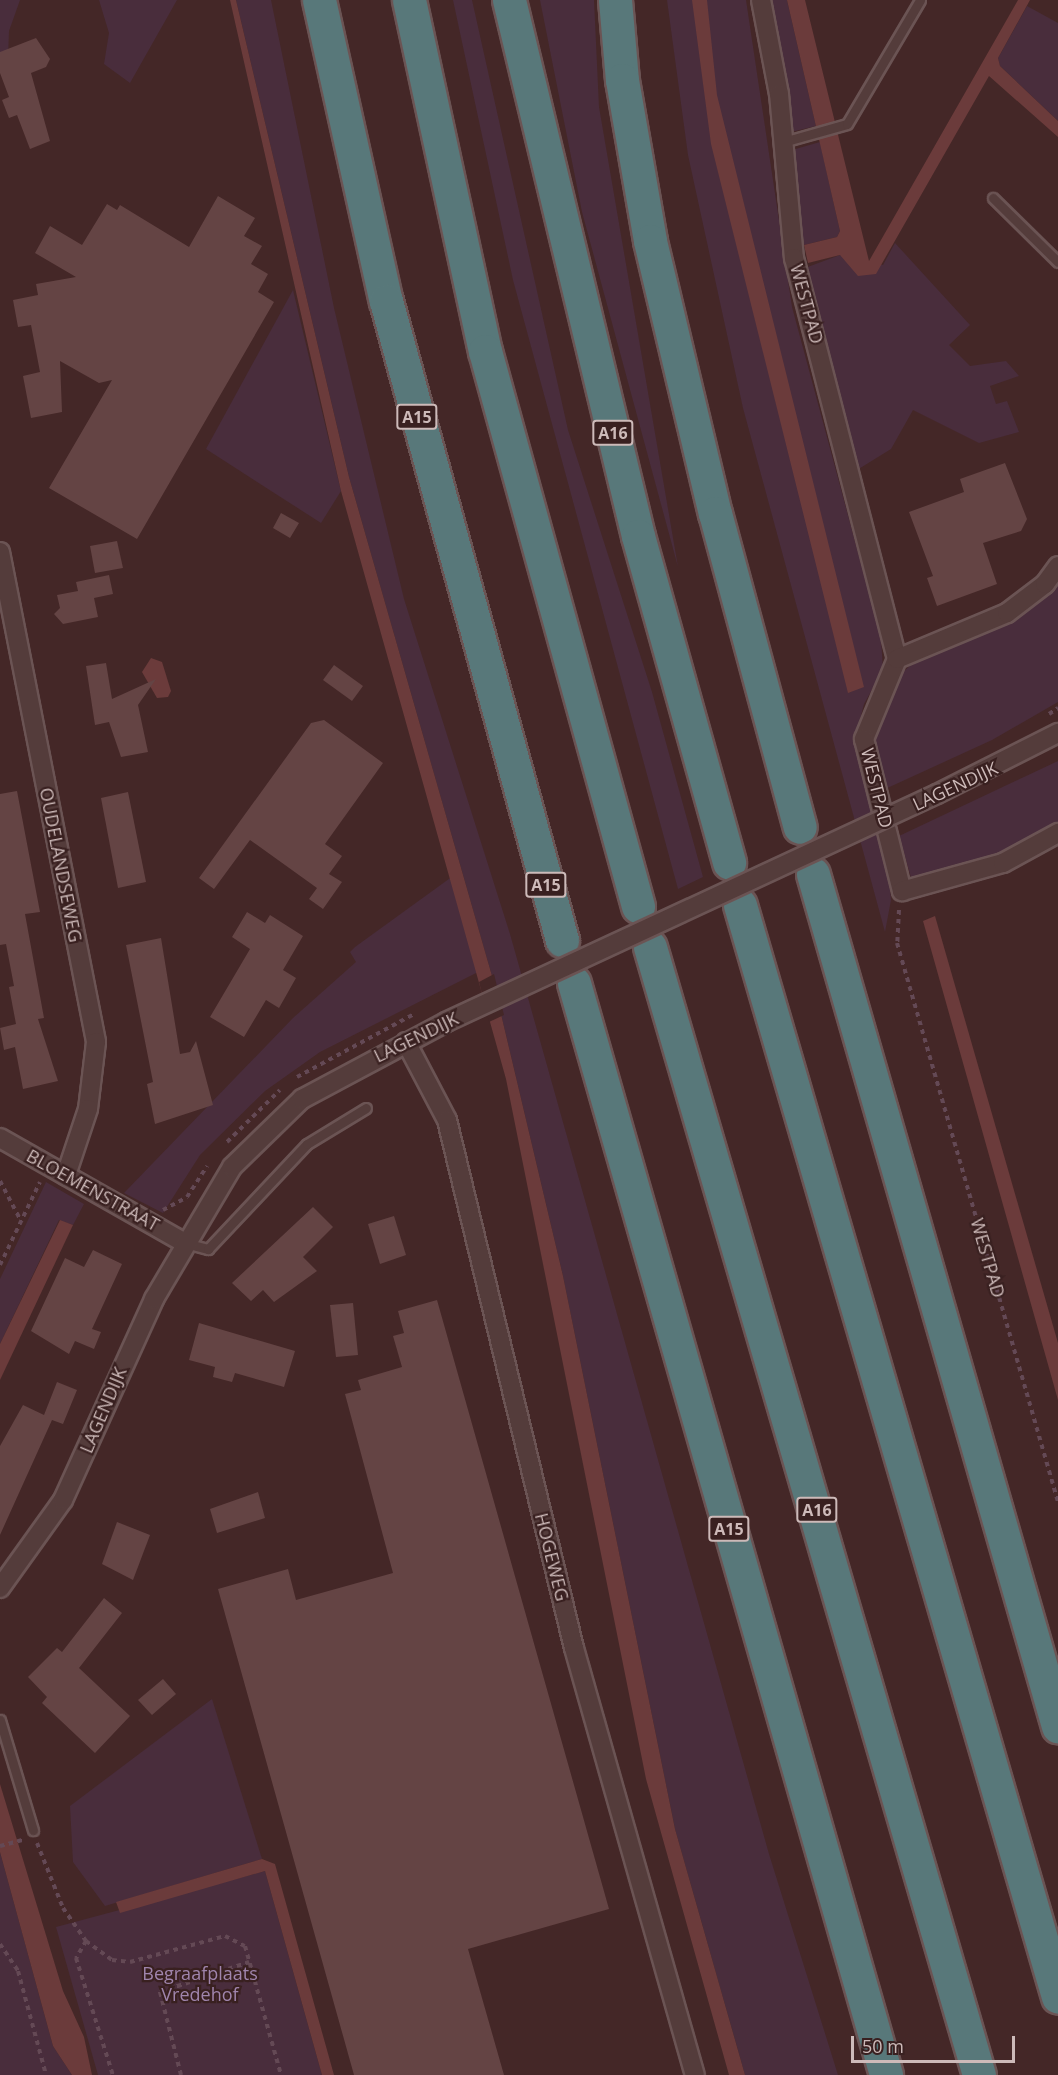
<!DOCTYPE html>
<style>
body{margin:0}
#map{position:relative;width:1058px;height:2075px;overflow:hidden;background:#442727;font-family:"Open Sans",sans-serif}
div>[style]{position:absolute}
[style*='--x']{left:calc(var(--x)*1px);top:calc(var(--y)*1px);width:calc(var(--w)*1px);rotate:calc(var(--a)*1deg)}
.green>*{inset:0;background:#492d3c}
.water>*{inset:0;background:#6b3b3b}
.pier>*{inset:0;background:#442727}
.building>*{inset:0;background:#644444}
.path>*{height:4px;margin-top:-2px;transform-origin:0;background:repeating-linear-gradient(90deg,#644955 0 4.5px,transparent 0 9px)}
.roads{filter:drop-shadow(2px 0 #6b5454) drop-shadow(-2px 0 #6b5454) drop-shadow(0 2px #6b5454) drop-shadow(0 -2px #6b5454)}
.lane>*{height:9px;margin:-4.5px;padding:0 4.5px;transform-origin:4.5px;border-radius:4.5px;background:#543c3b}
.street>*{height:18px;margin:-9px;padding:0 9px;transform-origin:9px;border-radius:9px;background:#543c3b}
.highway>*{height:33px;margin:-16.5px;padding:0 16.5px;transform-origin:16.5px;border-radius:16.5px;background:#58787a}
.bridges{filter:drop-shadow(2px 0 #6b5454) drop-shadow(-2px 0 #6b5454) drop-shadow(0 2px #6b5454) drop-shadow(0 -2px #6b5454)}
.street-bridge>*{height:18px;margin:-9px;padding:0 9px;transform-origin:9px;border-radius:9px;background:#543c3b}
span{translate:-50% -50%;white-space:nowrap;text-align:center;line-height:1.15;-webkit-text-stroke:4.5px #392020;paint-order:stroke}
.shield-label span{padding:2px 4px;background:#392020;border:2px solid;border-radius:4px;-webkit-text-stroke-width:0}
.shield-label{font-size:16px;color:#cdbab9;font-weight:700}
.street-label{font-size:18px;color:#cdbab9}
.park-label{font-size:18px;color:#a085ad}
.scale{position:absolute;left:851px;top:2036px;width:164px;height:27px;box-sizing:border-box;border:3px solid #cdbab9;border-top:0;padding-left:8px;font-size:18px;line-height:21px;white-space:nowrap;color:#cdbab9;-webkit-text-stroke:4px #392020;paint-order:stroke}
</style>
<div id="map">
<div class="green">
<div style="clip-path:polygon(0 0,20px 0,9px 31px,8px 58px,0 62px)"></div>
<div style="clip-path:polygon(99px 0,177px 0,130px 83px,104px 64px,109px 33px)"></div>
<div style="clip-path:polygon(236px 0,271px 0,334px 308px,404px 599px,510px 934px,769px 1854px,838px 2075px,745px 2075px,675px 1829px,563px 1276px,492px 976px,349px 477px)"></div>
<div style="clip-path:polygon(453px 0,472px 0,568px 430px,652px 692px,703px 877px,678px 889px,513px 280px)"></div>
<div style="clip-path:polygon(540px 0,594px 0,599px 107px,678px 567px,582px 212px)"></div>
<div style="clip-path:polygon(667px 0,746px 0,792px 307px,881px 638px,883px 670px,864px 704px,857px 731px,888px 867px,891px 900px,885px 932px,743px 408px,688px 155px)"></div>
<div style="clip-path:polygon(763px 0,787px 0,816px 126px,791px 132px)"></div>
<div style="clip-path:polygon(1027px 6px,1058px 23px,1058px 121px,1000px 66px,998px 58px)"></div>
<div style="clip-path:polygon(820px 142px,840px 231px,837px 237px,804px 245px,792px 150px)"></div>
<div style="clip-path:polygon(895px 243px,970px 325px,949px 345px,970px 366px,1006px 361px,1019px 376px,990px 386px,996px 404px,1007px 401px,1019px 432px,979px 443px,913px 410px,891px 449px,857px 470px,805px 268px,840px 255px,883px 265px)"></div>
<div style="clip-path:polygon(293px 290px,341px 491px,321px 523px,206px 449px)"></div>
<div style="clip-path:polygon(1058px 574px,1058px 702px,992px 740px,883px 790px,873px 736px,898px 677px,919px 657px)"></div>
<div style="clip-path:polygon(1058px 761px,1058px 823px,983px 863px,912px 881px,899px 836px)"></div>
<div style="clip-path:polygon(453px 876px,480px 971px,320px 1052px,265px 1091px,200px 1155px,163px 1213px,124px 1193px,293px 1018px,356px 962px,350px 952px,355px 947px)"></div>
<div style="clip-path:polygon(46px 1182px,84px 1204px,73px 1225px,59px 1220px,0 1344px,0 1279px)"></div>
<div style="clip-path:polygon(212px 1699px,262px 1859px,105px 1906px,73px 1862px,70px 1806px)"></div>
<div style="clip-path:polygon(0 1852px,53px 2046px,72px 2075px,0 2075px)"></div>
<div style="clip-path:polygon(265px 1871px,322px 2075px,98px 2075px,56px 1927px)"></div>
</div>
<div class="water">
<div style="clip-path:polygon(230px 0,236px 0,349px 477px,492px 976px,563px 1276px,675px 1829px,745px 2075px,729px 2075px,646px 1779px,506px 1079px,341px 491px)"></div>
<div style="clip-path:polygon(692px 0,707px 0,717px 95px,864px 687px,848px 693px,711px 144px)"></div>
<div style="clip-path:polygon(787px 0,805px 0,869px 261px,1018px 0,1030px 0,998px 58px,1000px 66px,1058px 121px,1058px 137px,989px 76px,876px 274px,858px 276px,840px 255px,808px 263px,804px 245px,837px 237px,840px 231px)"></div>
<div style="clip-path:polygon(151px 658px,162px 662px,171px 691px,168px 697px,157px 698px,142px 672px)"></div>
<div style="clip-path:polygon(935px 916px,1058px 1343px,1058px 1400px,923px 921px)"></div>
<div style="clip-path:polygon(60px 1220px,73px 1225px,0 1380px,0 1344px)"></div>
<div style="clip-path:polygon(0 1784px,63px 1991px,84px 2037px,92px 2075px,72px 2075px,53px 2046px,0 1852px)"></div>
<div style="clip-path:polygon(262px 1859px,275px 1864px,334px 2075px,322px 2075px,265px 1871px,120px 1913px,116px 1902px)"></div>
</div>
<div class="pier">
<div style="clip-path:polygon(494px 974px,504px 1015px,489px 1022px,479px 982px)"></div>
</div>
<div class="building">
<div style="clip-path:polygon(36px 38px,50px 59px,46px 67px,31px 73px,50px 141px,30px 149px,17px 115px,9px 118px,2px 100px,9px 97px,0 73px,0 52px)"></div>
<div style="clip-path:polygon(218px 196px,255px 218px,244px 236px,262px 246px,251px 264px,268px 274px,258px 292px,274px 302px,137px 539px,49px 488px,112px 380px,99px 383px,60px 361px,62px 412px,31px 418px,23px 376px,40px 372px,31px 325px,18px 327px,13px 300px,38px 295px,36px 284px,76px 277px,35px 253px,50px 226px,82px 245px,107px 204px,117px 210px,120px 205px,189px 247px)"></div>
<div style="clip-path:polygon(1005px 463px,1027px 519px,1021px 531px,983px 543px,997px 584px,937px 606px,927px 578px,933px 576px,909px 512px,964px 492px,960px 479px)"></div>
<div style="clip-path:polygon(281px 513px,299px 523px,290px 538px,273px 528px)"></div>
<div style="clip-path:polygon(117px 541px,123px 568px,95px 573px,90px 546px)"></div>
<div style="clip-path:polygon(109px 575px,113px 594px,94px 598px,98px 617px,63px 624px,54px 614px,60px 608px,57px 595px,78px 591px,76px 582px)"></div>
<div style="clip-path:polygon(106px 663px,112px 699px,156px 679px,138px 705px,148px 752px,121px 757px,109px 722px,95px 725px,86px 666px)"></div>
<div style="clip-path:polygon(334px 665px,363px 686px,352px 701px,323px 680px)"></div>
<div style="clip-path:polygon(324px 720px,383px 763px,325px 844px,342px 856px,329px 874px,342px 882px,323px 909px,309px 899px,317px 888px,250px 840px,214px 889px,199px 878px,311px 723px)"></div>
<div style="clip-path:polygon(17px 791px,40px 912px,25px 914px,44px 1018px,38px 1019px,58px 1081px,23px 1089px,15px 1047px,4px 1050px,0 1028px,16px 1024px,9px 987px,14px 986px,6px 944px,0 945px,0 794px)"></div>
<div style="clip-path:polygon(128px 792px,146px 882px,118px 888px,101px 798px)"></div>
<div style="clip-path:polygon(247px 912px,265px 923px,270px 915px,303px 936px,283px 970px,296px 978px,279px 1008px,266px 1000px,244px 1037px,210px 1017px,250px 949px,232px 937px)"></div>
<div style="clip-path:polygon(161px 938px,180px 1054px,190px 1052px,196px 1041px,213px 1105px,155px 1124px,147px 1084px,153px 1082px,126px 945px)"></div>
<div style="clip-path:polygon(313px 1207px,333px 1227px,303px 1257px,317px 1271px,274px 1302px,263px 1290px,251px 1301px,232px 1283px)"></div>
<div style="clip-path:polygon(394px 1216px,406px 1255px,380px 1264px,368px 1224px)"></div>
<div style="clip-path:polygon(93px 1250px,122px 1264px,92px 1329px,101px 1332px,94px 1349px,75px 1341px,69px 1354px,31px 1331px,65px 1258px,84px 1267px)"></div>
<div style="clip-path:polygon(437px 1300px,609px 1909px,468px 1949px,504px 2075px,354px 2075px,218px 1589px,288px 1569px,296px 1600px,393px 1573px,345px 1394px,361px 1390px,358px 1380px,402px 1367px,393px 1336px,404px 1333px,398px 1311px)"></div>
<div style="clip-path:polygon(353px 1303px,358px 1355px,336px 1357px,330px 1305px)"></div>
<div style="clip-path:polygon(199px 1323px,295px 1351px,284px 1387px,235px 1373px,232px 1382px,213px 1377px,215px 1367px,189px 1360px)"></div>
<div style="clip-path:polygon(57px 1382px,77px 1390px,63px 1424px,52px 1420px,0 1535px,0 1446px,23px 1405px,44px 1415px)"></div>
<div style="clip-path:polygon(258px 1492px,265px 1518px,217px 1533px,210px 1509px)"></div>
<div style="clip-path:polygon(117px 1522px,150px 1535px,133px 1580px,102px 1564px)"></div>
<div style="clip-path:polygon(104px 1598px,122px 1613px,79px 1668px,130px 1716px,95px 1753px,42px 1703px,47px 1697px,28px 1677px,57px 1648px,62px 1652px)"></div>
<div style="clip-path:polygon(163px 1679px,176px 1694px,152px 1715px,138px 1700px)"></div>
</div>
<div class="path">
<div style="--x:1049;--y:714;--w:11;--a:-34"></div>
<div style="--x:899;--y:910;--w:33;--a:93"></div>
<div style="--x:897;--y:943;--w:582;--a:73.93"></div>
<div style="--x:297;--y:1077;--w:131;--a:-28.3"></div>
<div style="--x:227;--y:1142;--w:74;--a:-44.5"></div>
<div style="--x:0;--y:1181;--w:45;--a:62.3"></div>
<div style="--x:163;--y:1210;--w:27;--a:-28"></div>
<div style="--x:187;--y:1197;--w:37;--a:-57"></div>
<div style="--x:0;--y:1265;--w:92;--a:-64.3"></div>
<div style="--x:37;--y:1843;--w:70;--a:68.2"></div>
<div style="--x:63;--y:1908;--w:40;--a:55.1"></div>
<div style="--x:86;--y:1941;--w:32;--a:36"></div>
<div style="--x:112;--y:1960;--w:18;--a:6"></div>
<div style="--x:130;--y:1962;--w:98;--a:-15.3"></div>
<div style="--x:225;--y:1936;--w:22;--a:27"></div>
<div style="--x:245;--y:1946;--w:134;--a:74.4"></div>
<div style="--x:0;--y:1846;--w:23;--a:-15"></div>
<div style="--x:86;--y:1941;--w:20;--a:120"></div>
<div style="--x:76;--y:1958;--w:123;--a:72.5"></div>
<div style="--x:0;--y:1944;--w:32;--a:56"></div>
<div style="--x:18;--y:1971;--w:108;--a:74.9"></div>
<div style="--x:181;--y:2075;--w:86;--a:-104.2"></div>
<div style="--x:160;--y:1992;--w:94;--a:-18.6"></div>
</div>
<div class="roads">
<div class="lane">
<div style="--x:783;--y:142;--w:66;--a:-15.7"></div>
<div style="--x:847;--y:124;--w:144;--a:-59.5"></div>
<div style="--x:993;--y:198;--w:91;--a:44.6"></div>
<div style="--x:185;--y:1243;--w:24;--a:15"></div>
<div style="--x:208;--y:1249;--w:144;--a:-46.7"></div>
<div style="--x:307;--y:1144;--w:69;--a:-31.4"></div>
<div style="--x:0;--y:1720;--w:115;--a:73.3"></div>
</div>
<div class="street">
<div style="--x:761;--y:0;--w:96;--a:79.2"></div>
<div style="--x:779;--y:94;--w:165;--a:84.8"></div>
<div style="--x:794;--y:258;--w:414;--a:75.6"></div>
<div style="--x:897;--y:659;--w:87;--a:112.4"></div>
<div style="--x:864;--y:739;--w:157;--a:76"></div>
<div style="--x:902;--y:891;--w:105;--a:-15.5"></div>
<div style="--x:1003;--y:863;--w:63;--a:-28.6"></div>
<div style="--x:0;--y:552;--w:499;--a:78.9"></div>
<div style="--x:96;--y:1042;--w:67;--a:96.8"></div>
<div style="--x:88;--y:1109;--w:70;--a:108.4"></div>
<div style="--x:897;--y:659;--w:119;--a:-22.7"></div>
<div style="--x:1007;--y:613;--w:48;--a:-37.3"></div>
<div style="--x:1045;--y:584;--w:22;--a:-54"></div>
<div style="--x:937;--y:794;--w:136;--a:-26.8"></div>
<div style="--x:406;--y:1042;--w:88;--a:62.3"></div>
<div style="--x:447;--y:1120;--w:543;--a:76.48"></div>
<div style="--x:574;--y:1648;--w:444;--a:74.2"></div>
<div style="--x:0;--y:1138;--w:213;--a:29.6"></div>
<div style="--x:0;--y:1588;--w:108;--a:-54.4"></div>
<div style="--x:63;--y:1500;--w:221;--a:-65.6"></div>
<div style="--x:154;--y:1299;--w:153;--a:-59.4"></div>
<div style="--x:232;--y:1167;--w:98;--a:-44.2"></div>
<div style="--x:302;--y:1099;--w:163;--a:-28.1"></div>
</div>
<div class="highway">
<div style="--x:319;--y:0;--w:308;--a:77.5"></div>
<div style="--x:386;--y:301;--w:663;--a:74.6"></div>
<div style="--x:409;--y:0;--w:359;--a:77.8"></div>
<div style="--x:485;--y:351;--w:576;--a:74.59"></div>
<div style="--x:509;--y:0;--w:551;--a:76.47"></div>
<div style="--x:638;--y:536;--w:339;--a:74.4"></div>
<div style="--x:615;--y:0;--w:80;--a:85"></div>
<div style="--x:622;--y:80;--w:163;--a:80.1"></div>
<div style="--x:650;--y:241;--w:280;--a:76.6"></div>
<div style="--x:715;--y:513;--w:325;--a:74.9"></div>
<div style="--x:813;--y:874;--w:887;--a:73.96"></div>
<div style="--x:740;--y:905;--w:1137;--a:73.76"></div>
<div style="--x:650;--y:947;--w:1175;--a:73.74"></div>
<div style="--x:574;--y:983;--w:1136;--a:74.05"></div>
</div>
</div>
<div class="bridges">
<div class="street-bridge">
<div style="--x:446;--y:1022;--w:541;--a:-24.91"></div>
</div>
</div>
<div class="shield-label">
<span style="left:417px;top:417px">A15</span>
<span style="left:613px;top:433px">A16</span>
<span style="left:546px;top:885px">A15</span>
<span style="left:817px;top:1510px">A16</span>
<span style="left:729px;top:1529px">A15</span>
</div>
<div class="street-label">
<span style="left:807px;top:304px;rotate:75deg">WESTPAD</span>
<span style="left:955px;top:786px;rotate:-25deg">LAGENDIJK</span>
<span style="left:877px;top:788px;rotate:76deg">WESTPAD</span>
<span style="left:61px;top:865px;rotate:79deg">OUDELANDSEWEG</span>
<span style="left:416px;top:1037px;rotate:-26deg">LAGENDIJK</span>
<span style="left:93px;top:1190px;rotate:29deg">BLOEMENSTRAAT</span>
<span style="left:988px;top:1258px;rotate:74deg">WESTPAD</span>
<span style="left:103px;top:1410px;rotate:-67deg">LAGENDIJK</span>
<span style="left:552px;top:1557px;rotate:76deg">HOGEWEG</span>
</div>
<div class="park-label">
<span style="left:200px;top:1984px">Begraafplaats<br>Vredehof</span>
</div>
<div class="scale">50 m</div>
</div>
